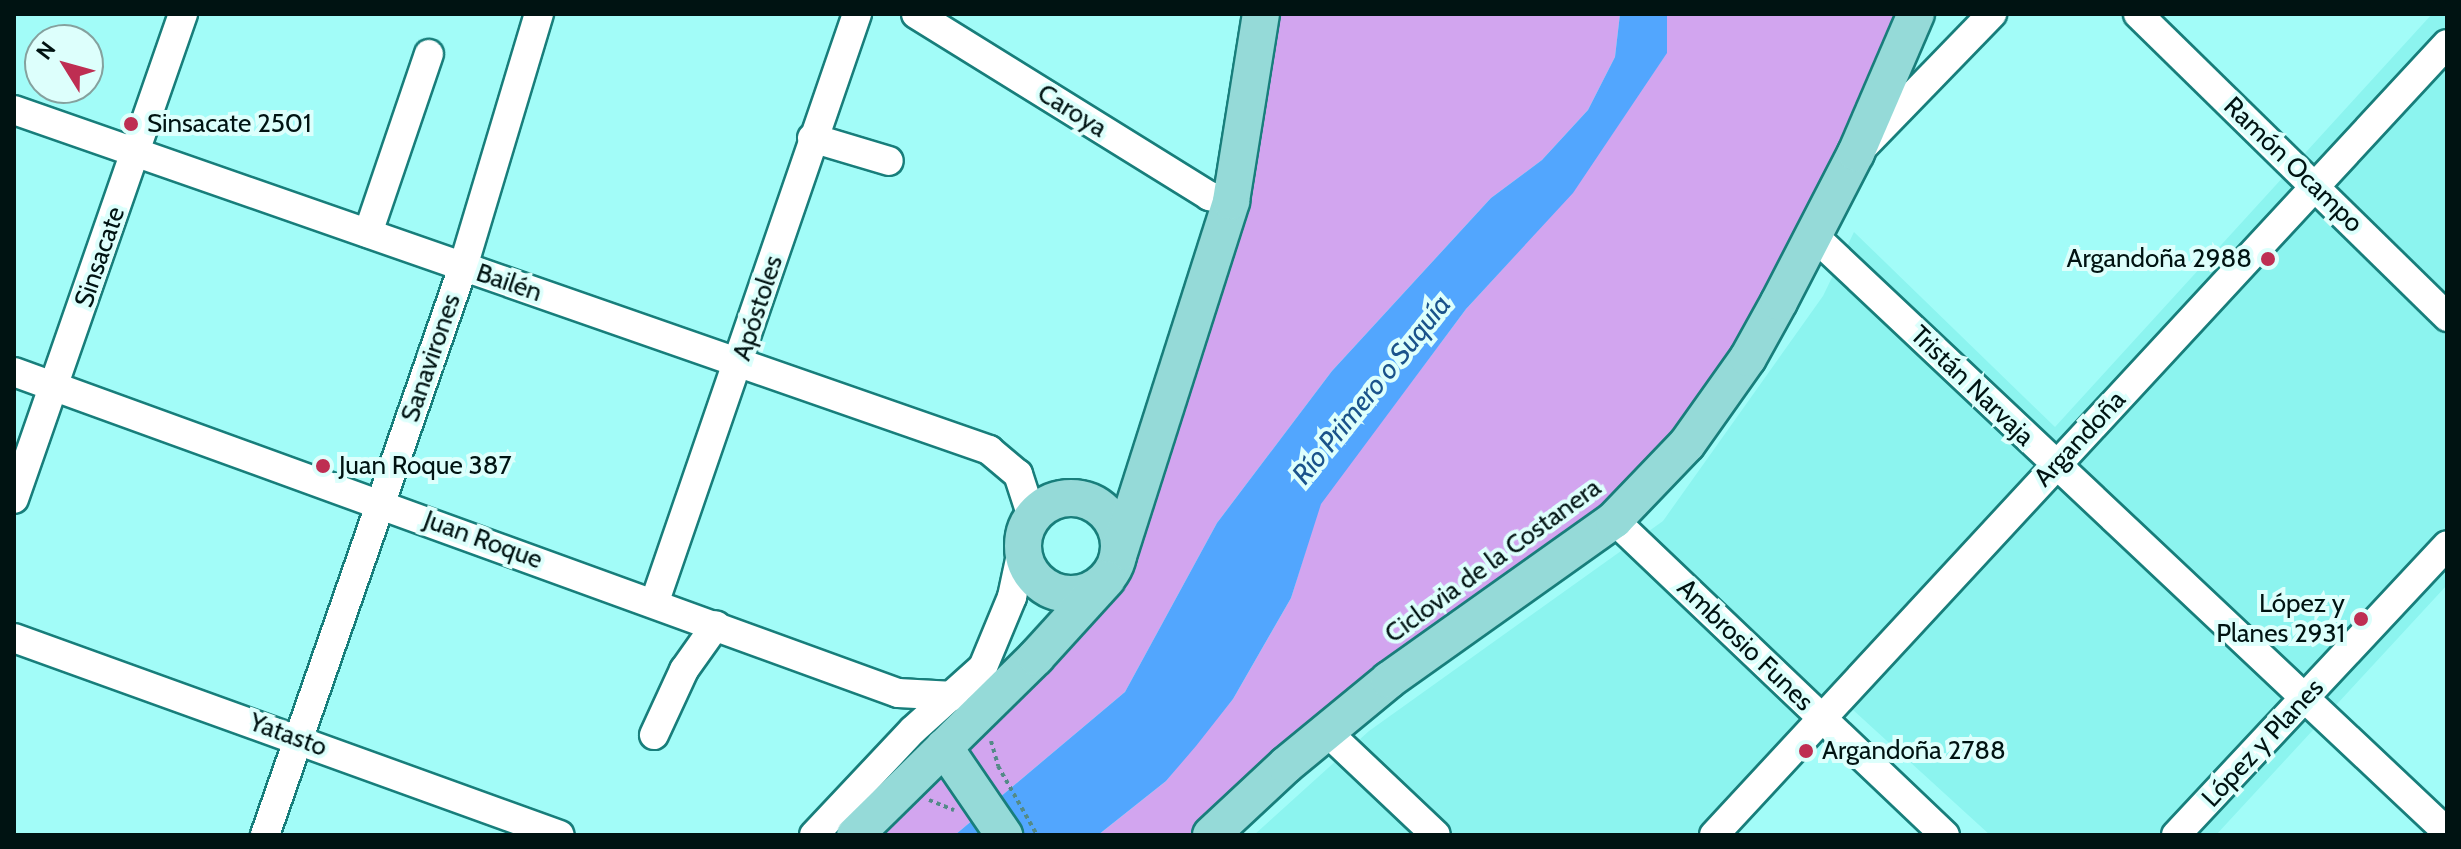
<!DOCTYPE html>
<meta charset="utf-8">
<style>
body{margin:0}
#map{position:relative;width:2461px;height:849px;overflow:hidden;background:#a2fcf8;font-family:Cabin,sans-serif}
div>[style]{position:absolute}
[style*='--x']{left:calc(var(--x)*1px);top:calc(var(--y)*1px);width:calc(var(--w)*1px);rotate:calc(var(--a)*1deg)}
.built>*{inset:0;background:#8cf4ef}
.green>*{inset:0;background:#d2a5ef}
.water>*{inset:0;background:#52a6fe}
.path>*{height:4px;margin-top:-2px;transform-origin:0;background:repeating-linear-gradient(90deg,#538a87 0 4px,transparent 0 8px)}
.roads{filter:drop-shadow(2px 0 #187e7b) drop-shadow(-2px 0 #187e7b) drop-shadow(0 2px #187e7b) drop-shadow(0 -2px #187e7b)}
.minor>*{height:28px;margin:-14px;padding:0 14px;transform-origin:14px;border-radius:14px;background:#fff}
.major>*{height:36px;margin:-18px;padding:0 18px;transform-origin:18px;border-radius:18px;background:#95dad8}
.major>.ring{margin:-18px;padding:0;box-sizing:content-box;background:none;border:36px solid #95dad8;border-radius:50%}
.dots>*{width:22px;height:22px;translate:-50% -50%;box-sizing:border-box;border:4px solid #ddfffc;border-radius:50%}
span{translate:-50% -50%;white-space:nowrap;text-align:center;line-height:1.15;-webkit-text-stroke:8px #ddfffc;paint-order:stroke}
.street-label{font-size:26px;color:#001312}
.poi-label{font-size:26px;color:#001312}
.left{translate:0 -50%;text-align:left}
.right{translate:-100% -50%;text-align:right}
.water-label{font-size:28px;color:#1a538b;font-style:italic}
.frame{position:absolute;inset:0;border:16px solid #001312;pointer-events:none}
.north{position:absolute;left:24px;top:24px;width:80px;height:80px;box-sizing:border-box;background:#ddfffc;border:2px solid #85a19e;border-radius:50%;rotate:307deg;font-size:22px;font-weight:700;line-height:32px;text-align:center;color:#001312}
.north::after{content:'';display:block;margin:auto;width:28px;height:36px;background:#be2e52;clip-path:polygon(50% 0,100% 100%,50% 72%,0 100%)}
</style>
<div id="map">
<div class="built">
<div style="clip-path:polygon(2432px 14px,2447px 14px,2447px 585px,2216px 835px,1990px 835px,1852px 709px,1736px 835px,1254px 835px,1369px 731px,1663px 521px,1823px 296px,1854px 232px,2055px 427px)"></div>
</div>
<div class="green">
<div style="clip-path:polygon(1261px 14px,1620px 14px,1615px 57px,1588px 110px,1542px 160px,1491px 198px,1332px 371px,1217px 523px,1125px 692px,955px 835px,855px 835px,1119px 553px)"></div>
<div style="clip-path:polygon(1667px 14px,1916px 14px,1687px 444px,1211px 835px,1098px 835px,1166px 781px,1233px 699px,1291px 598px,1320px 504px,1466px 309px,1573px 192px,1666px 54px)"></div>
</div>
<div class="water">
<div style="clip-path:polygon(1620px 14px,1667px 14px,1667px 53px,1573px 193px,1466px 309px,1321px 504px,1291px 598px,1233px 699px,1196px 746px,1166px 781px,1098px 835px,955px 835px,1125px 692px,1217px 523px,1332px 371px,1491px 198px,1542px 160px,1588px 110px,1615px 57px)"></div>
</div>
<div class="path">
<div style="--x:991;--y:741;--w:26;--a:74"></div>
<div style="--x:998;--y:766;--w:79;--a:60.5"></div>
<div style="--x:929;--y:800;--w:27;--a:22"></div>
</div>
<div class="roads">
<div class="minor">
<div style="--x:916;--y:14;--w:345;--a:31.8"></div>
<div style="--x:1209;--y:196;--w:23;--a:13"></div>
<div style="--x:2138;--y:14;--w:433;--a:44.4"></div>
<div style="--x:14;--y:110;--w:1033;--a:19.22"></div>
<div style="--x:989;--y:450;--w:38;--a:40"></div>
<div style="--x:1018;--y:474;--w:45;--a:72"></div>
<div style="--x:812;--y:138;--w:80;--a:16.6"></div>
<div style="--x:1862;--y:148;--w:187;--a:-45.9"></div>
<div style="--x:368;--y:233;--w:189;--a:-71.2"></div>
<div style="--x:1813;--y:235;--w:871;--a:43.28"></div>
<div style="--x:14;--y:372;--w:940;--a:19.96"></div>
<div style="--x:898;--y:693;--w:56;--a:3.1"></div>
<div style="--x:14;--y:499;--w:514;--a:-70.79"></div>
<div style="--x:1614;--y:520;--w:457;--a:43.6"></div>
<div style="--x:655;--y:601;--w:621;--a:-71.01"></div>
<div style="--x:14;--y:638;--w:580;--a:19.84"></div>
<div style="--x:1326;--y:731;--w:151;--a:43.4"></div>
<div style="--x:654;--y:735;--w:72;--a:-65.2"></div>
<div style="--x:684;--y:670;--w:55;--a:-54.6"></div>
<div style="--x:265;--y:835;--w:602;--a:-70.78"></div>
<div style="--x:463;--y:267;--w:264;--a:-73.3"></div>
<div style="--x:814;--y:835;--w:144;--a:-46.7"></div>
<div style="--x:913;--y:730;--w:94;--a:-42"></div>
<div style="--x:983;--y:667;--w:76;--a:-67.5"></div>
<div style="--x:1012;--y:597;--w:48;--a:-78"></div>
<div style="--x:1714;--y:835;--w:1078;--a:-47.18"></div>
<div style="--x:2176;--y:835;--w:397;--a:-46.9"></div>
</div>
<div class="major">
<div class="ring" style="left:1023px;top:498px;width:60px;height:60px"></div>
<div style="--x:1119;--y:553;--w:369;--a:-72.3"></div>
<div style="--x:1231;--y:201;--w:189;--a:-80.9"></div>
<div style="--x:944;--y:747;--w:107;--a:55.7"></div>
<div style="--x:855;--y:835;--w:254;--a:-44.5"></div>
<div style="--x:1036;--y:657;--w:105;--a:-47.7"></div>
<div style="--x:1211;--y:835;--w:103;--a:-43"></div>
<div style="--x:1286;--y:765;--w:134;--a:-39.5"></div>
<div style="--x:1389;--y:680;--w:276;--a:-35.4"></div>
<div style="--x:1614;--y:520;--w:105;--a:-46.2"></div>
<div style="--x:1687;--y:444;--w:105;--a:-54.7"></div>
<div style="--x:1748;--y:358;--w:64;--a:-61"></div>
<div style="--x:1779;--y:302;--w:168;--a:-62.7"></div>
<div style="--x:1856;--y:153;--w:151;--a:-66.7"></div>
</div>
</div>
<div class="dots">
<div style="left:131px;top:124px;background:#be2e52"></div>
<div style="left:2268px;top:259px;background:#be2e52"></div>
<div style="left:323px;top:466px;background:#be2e52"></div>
<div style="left:2361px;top:619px;background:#be2e52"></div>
<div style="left:1806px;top:751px;background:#be2e52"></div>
</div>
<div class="street-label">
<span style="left:1072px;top:111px;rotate:32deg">Caroya</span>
<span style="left:2293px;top:165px;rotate:44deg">Ramón Ocampo</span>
<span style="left:100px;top:257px;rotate:-71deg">Sinsacate</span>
<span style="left:509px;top:283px;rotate:19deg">Bailén</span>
<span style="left:758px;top:308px;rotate:-72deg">Apóstoles</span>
<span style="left:431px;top:358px;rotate:-71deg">Sanavirones</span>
<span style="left:1972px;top:386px;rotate:44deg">Tristán Narvaja</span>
<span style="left:2080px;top:439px;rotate:-47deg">Argandoña</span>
<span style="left:483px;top:540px;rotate:20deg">Juan Roque</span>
<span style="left:1493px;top:561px;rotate:-36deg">Ciclovia de la Costanera</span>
<span style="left:1745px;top:645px;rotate:44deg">Ambrosio Funes</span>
<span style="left:288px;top:735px;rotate:20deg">Yatasto</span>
<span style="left:2263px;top:743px;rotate:-47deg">López y Planes</span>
</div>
<div class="poi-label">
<span class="left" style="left:147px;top:124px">Sinsacate 2501</span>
<span class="right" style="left:2252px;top:259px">Argandoña 2988</span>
<span class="left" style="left:339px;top:466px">Juan Roque 387</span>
<span class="right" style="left:2345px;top:619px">López y<br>Planes 2931</span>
<span class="left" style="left:1822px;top:751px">Argandoña 2788</span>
</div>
<div class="water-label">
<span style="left:1371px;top:389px;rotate:-51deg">Río Primero o Suquía</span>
</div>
<div class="frame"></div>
<div class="north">N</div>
</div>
